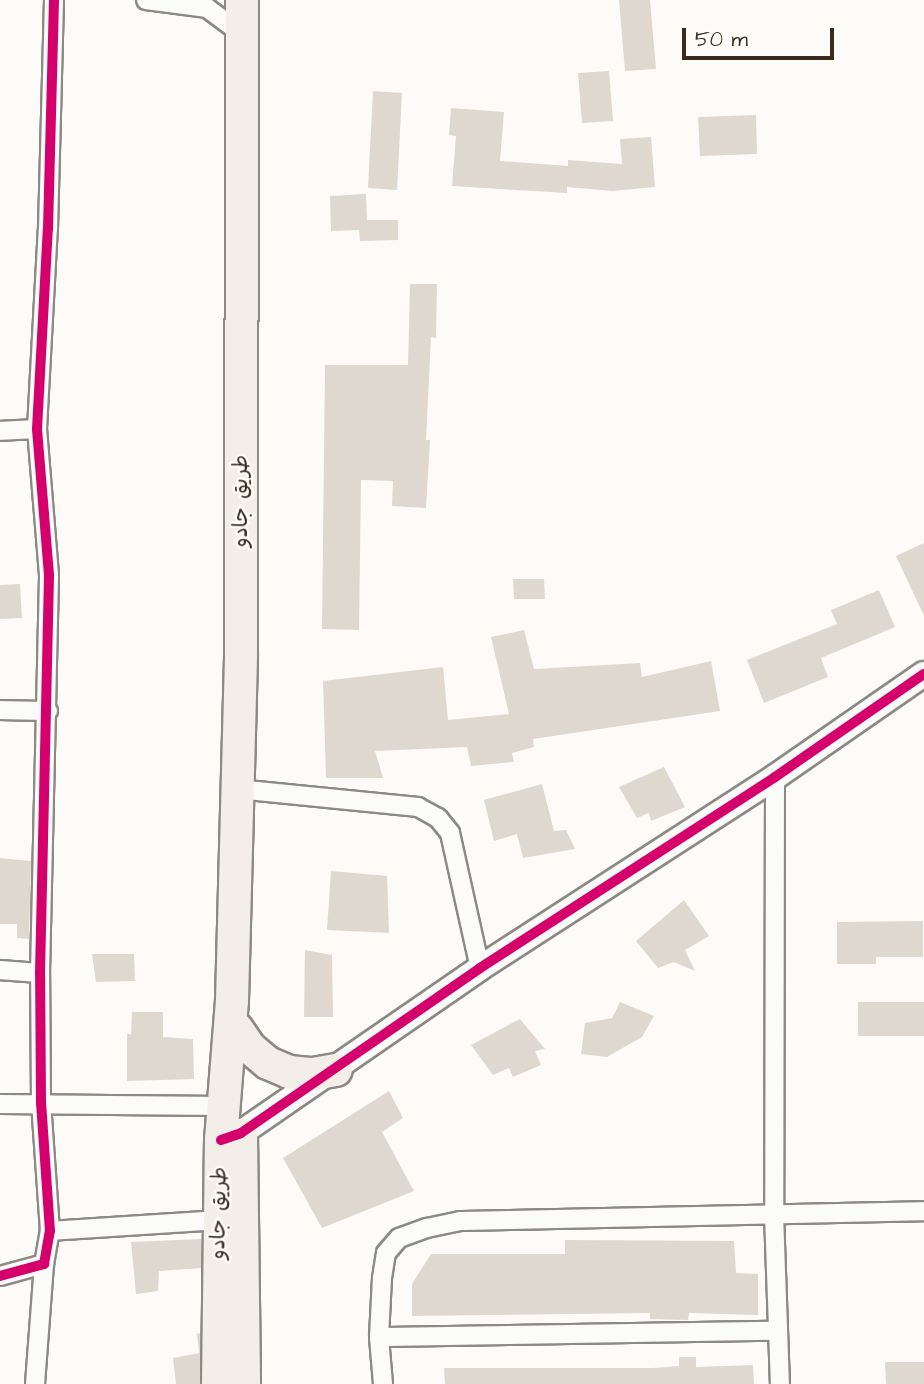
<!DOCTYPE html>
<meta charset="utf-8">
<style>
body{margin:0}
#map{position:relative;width:924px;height:1384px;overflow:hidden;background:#fcfbf8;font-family:"Architects Daughter","Playpen Sans Arabic",sans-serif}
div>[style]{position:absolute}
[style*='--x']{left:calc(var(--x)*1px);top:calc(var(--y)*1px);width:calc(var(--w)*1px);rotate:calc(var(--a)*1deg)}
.building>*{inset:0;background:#dfd8cf}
.roads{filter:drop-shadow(2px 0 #8d8985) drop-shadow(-2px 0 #8d8985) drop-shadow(0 2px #8d8985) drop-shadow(0 -2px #8d8985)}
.street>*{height:18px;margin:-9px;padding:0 9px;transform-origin:9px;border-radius:9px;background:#fbfbf9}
.secondary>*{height:24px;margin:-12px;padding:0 12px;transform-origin:12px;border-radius:12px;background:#fbfbf9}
.highway>*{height:32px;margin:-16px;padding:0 16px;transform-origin:16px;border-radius:16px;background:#f3eee8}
.cycleway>*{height:10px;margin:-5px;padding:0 5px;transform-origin:5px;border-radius:5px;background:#d6006c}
span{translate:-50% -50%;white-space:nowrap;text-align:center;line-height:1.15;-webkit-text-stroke:5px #fdfcf7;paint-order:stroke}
.street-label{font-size:21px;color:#3b2a1e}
.scale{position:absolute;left:682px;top:28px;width:152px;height:32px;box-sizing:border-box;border:4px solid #3b2a1e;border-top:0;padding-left:9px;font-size:21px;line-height:24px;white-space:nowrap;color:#3b2a1e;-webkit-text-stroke:5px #fdfcf7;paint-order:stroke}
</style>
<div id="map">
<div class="building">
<div style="clip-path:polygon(619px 0,650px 0,656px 69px,625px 71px)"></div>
<div style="clip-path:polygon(609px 71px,613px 121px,582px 123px,578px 73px)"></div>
<div style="clip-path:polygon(373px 91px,402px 93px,397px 190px,368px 188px)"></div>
<div style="clip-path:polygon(451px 108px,504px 112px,500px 161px,568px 166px,568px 160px,622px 164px,620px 139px,651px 137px,655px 187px,613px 191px,567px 187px,567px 193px,452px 186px,456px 136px,449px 135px)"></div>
<div style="clip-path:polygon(756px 115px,757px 154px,700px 156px,698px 117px)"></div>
<div style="clip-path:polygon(366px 194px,367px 220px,398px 220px,398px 240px,360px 241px,359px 230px,331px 231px,330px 196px)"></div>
<div style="clip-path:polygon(410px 284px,437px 284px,436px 338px,431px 337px,426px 440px,430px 440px,426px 508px,392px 506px,393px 481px,361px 480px,359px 630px,322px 629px,325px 365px,408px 365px)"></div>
<div style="clip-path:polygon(924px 543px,924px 616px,896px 556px)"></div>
<div style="clip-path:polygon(513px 579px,544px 579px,545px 599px,514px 599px)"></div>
<div style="clip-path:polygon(20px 584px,22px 618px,0 619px,0 585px)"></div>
<div style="clip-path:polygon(879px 590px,895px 627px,821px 658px,828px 677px,764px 703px,747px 660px,837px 624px,831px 610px)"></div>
<div style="clip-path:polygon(524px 630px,534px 669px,640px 663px,642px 677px,711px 661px,720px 711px,533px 739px,534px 747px,512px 753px,514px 762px,471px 766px,467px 747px,375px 751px,383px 778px,326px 778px,323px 681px,443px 667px,448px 720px,509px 714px,491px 637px)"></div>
<div style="clip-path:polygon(664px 767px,685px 807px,651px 821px,649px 813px,637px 818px,619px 787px)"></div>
<div style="clip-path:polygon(542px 784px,554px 831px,566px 830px,575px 849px,523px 858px,517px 834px,494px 841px,484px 800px)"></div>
<div style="clip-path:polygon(0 858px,31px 861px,29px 939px,17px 938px,17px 924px,0 924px)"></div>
<div style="clip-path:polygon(331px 871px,387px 876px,389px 933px,327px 930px)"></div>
<div style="clip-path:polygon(684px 900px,709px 936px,685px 950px,695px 971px,674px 962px,658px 968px,636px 941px)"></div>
<div style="clip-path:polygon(923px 921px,923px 957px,876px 957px,876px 964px,837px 964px,837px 922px)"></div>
<div style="clip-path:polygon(305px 950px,332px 955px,333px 1017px,304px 1017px)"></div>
<div style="clip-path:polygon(92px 954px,134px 954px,135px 981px,96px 982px)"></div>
<div style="clip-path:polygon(620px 1002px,654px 1016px,642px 1037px,607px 1057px,581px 1054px,585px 1023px,612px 1018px)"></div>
<div style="clip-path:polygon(858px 1002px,924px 1002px,924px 1036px,858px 1036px)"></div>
<div style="clip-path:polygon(132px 1012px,163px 1012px,163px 1037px,193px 1039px,194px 1079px,127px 1081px,127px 1034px,131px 1034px)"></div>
<div style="clip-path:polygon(520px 1019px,545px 1049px,535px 1051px,541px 1065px,513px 1077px,509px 1068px,493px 1075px,471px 1045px)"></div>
<div style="clip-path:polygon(389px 1091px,403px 1118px,382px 1132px,414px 1191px,322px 1228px,283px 1158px)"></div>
<div style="clip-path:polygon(201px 1239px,201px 1268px,159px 1271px,158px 1291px,136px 1294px,131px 1242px)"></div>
<div style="clip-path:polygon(565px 1240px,734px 1241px,736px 1273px,758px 1274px,758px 1315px,689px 1313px,688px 1320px,650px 1319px,650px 1313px,412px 1316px,412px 1284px,431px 1254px,565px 1254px)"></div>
<div style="clip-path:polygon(197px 1333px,200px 1334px,200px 1384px,176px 1384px,173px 1358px,199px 1353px)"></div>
<div style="clip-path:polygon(679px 1357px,696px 1357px,696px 1367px,753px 1365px,754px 1384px,445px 1384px,444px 1368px,653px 1368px,679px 1366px)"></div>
<div style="clip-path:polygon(885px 1362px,924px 1362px,924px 1384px,886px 1384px)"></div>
</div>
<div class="roads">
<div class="street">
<div style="--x:146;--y:0;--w:62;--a:7.5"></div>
<div style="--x:207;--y:8;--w:44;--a:36.6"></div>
<div style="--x:0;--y:431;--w:37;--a:-3"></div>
<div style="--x:0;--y:710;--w:48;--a:1.2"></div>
<div style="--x:775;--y:777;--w:437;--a:90.1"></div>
<div style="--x:774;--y:1214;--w:170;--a:88"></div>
<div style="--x:237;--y:789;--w:182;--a:5.7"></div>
<div style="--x:418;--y:807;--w:23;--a:29"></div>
<div style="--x:438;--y:818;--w:19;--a:51"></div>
<div style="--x:450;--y:833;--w:138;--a:77.5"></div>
<div style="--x:0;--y:970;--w:40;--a:4.3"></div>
<div style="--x:0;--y:1104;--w:223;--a:0.5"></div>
<div style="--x:50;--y:1231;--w:169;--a:-3.7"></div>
<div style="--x:0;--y:1276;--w:46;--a:-15.3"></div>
<div style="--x:44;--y:1264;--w:34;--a:-80"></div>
<div style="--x:50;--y:1231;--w:128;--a:-94"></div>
<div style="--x:41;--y:1103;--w:130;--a:-90.4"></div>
<div style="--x:40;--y:973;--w:398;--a:-88.7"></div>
<div style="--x:49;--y:575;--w:146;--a:-94.7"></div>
<div style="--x:37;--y:429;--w:200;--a:-86.9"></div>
<div style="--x:48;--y:229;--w:229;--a:-88.5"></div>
<div style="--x:379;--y:1337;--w:399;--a:-0.9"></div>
<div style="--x:35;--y:1384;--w:120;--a:-85.7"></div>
<div style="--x:383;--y:1384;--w:47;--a:-94.9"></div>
<div style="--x:379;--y:1337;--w:59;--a:-87.1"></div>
<div style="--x:382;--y:1278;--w:25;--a:-81"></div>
<div style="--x:386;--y:1253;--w:20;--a:-49"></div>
<div style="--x:399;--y:1238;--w:30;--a:-20"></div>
<div style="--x:427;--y:1228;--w:34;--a:-12"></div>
<div style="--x:460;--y:1221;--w:464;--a:-1.2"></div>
</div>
<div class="secondary">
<div style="--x:225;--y:1139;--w:17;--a:-21"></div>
<div style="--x:241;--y:1133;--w:290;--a:-34.6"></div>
<div style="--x:480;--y:968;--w:351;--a:-32.9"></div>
<div style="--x:775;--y:777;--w:181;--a:-34.7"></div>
</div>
<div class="highway">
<div style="--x:237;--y:1029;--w:23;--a:56"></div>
<div style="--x:250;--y:1048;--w:23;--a:40"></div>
<div style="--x:268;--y:1063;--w:23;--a:23"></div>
<div style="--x:289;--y:1072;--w:24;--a:5"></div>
<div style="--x:313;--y:1074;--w:23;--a:-10"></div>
<div style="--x:241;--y:1135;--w:249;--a:89.3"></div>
<div style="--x:218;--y:1384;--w:244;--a:-89.3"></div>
<div style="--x:221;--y:1140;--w:139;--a:-85.5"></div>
<div style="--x:232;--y:1001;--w:347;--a:-88.5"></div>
<div style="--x:241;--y:654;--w:654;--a:-89.91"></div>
</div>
</div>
<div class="cycleway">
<div style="--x:221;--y:1140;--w:21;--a:-19"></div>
<div style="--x:241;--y:1133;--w:290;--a:-34.6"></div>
<div style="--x:480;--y:968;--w:351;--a:-32.9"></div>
<div style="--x:775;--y:777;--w:181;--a:-34.7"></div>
<div style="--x:0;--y:1276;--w:46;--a:-15.3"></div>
<div style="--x:44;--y:1264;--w:34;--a:-80"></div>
<div style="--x:50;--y:1231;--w:128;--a:-94"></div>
<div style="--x:41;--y:1103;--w:130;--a:-90.4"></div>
<div style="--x:40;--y:973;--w:398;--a:-88.7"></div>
<div style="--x:49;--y:575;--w:146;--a:-94.7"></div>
<div style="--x:37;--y:429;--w:200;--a:-86.9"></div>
<div style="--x:48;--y:229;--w:229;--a:-88.5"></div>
</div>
<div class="street-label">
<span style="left:241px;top:501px;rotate:-90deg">طريق جادو</span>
<span style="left:219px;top:1213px;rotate:-89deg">طريق جادو</span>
</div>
<div class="scale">50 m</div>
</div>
